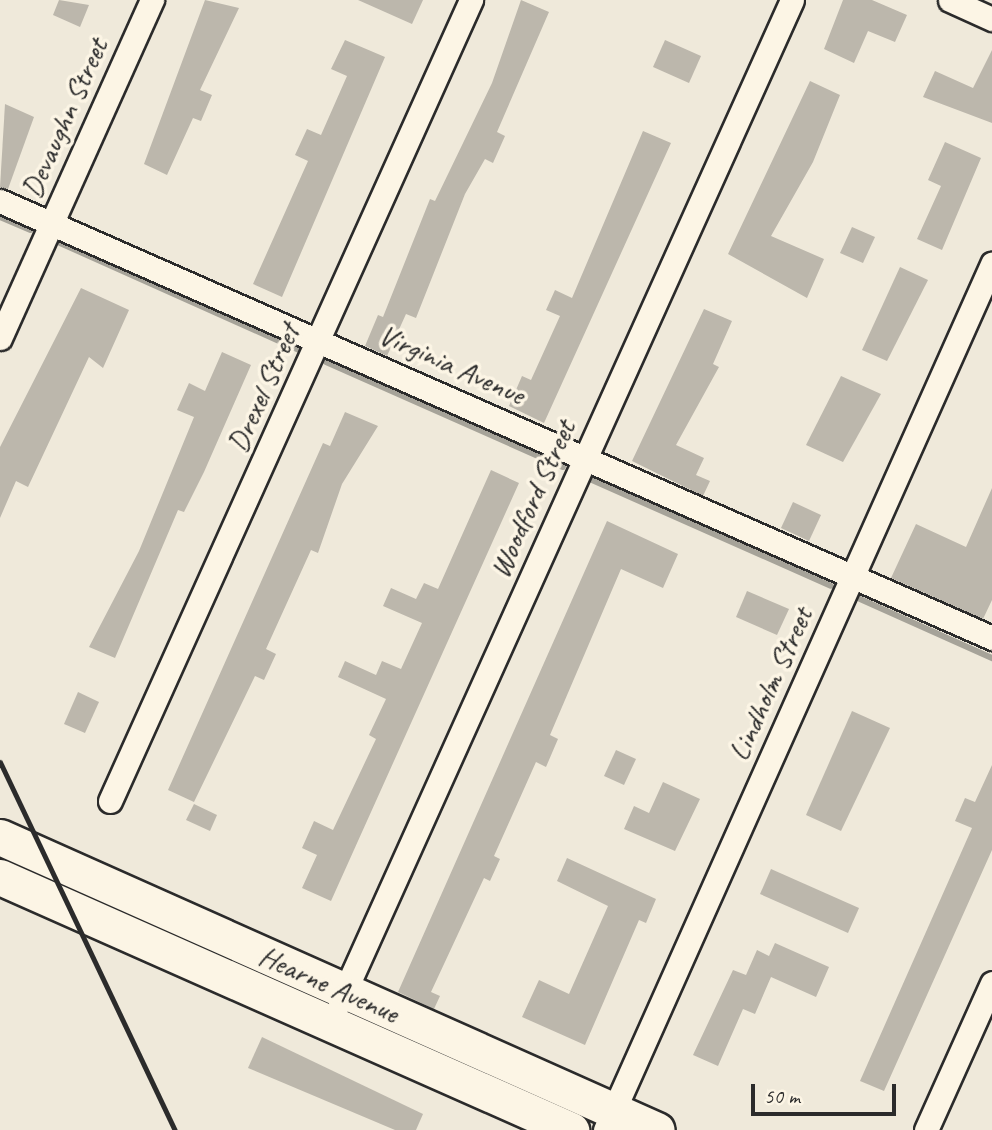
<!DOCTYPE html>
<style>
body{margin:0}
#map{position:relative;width:992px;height:1130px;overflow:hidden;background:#efe9da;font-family:Caveat,sans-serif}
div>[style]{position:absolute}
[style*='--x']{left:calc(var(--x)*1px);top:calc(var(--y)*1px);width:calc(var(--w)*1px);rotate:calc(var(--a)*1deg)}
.stream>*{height:6px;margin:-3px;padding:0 3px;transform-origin:3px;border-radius:3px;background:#a6a399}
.building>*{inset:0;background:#bcb7ac}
.roads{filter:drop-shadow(2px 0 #2b2b2b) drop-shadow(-2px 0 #2b2b2b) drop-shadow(0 2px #2b2b2b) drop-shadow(0 -2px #2b2b2b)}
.minor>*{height:23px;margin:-11.5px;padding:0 11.5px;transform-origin:11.5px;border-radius:11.5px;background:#fcf5e5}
.primary>*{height:35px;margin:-17.5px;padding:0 17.5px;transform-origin:17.5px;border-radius:17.5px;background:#fcf5e5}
.rail>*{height:5px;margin:-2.5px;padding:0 2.5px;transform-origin:2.5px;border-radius:2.5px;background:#2b2b2b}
span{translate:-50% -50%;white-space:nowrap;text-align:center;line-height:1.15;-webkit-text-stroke:7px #fcf5e5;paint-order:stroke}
.street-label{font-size:30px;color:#2b2b2b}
.scale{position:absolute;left:751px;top:1084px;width:145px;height:32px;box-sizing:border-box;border:4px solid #2b2b2b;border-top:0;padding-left:9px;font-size:21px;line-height:24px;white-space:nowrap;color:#2b2b2b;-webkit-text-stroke:5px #fcf5e5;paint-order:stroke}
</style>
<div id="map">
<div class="stream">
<div style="--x:0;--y:217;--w:33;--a:23"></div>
<div style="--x:60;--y:243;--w:260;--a:24.1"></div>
<div style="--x:326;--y:362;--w:259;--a:23.9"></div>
<div style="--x:592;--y:480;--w:261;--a:23.9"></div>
<div style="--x:860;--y:599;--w:145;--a:24.1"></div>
</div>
<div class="building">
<div style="clip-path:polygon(59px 0,89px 5px,80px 27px,53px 15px)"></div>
<div style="clip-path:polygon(205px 0,239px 8px,200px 90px,212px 95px,201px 121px,193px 118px,167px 175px,144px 164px)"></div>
<div style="clip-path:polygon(358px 0,423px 0,412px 24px)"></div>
<div style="clip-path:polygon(521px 0,549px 12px,497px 132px,505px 136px,493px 163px,485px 159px,465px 194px,416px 318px,406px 314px,387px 356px,365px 346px,378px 315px,383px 317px,430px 199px,435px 201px,492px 83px)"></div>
<div style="clip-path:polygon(843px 0,872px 0,907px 15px,895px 42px,868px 31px,854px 63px,824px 49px)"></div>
<div style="clip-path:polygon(345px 40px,385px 57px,282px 297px,253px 284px,308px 161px,295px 155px,307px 129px,321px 135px,347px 76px,331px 69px)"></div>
<div style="clip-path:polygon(665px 40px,701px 56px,689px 83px,653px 67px)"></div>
<div style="clip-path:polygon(992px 50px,992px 123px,923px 97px,935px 71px,973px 88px)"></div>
<div style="clip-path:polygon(810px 81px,840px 95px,813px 162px,771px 236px,824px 259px,807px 298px,728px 254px)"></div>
<div style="clip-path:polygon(5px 104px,34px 117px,8px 189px,0 187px)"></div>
<div style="clip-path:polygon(643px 131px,671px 143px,544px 423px,509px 406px,522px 376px,531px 380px,560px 316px,546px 310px,555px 290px,572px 298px)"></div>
<div style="clip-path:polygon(945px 142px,981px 158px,942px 250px,917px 239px,941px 186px,928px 180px)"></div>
<div style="clip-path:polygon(852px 227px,875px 237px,863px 263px,840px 253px)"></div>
<div style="clip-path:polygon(900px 267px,928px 280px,887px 361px,862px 350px)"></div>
<div style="clip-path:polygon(81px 288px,129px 310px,103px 368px,89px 357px,28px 487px,16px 481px,0 518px,0 447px)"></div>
<div style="clip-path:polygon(704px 309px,732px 321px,713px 364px,719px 367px,676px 445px,704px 458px,696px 475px,710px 481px,703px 496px,632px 461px)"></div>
<div style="clip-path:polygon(222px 352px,251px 365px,204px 472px,184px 512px,178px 510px,115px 658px,89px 647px,139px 551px,194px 417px,177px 410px,189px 383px,205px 391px)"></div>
<div style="clip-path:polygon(841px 376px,881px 394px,843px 462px,806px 445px)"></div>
<div style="clip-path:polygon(345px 412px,378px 426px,342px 484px,318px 553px,311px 550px,266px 649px,276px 654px,264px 680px,255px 676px,194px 802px,168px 790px,323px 443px,330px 446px)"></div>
<div style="clip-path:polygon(491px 470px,519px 483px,331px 901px,302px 888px,317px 855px,302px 848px,314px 821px,333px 830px,376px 739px,369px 735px,386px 699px,338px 677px,345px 661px,376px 675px,382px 661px,401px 669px,422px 623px,383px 606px,391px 588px,416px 599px,424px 583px,438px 589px)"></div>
<div style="clip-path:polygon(992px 488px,992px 600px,983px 619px,891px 578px,916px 524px,966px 547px)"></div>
<div style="clip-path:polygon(793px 502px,821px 515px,809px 541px,781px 528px)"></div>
<div style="clip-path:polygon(607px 521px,678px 554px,663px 588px,621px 569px,550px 735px,558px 739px,546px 767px,536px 762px,494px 856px,500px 859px,490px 881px,484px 878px,431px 992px,440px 996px,434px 1009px,398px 992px)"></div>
<div style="clip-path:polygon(747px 591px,789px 609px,777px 635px,736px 617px)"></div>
<div style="clip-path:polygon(78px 692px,99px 702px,85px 733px,64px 724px)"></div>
<div style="clip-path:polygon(852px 711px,890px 728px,841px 831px,806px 815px)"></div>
<div style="clip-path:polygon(616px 750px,636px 759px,624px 785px,604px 776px)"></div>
<div style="clip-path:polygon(992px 765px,992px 850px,884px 1091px,860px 1081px,972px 828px,955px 821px,965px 798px,975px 802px)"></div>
<div style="clip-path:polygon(663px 782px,700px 799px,675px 851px,624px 829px,634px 806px,649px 813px)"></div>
<div style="clip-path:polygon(194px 804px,217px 815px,210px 831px,186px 820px)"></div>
<div style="clip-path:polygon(567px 858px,656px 899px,646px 923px,639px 920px,585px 1045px,522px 1017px,539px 980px,569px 994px,608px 906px,557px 881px)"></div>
<div style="clip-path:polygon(771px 869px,859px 908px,848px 933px,760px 894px)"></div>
<div style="clip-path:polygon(775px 943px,829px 967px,816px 997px,771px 977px,755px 1014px,743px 1009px,718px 1066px,693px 1055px,733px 970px,746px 975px,757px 950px,769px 956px)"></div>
<div style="clip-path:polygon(262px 1037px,423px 1114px,416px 1130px,395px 1130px,248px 1068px)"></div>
</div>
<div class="roads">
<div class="minor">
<div style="--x:950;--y:0;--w:46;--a:24.3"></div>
<div style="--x:0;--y:201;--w:1084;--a:23.77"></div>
<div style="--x:0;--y:338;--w:371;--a:-65.8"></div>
<div style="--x:110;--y:801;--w:879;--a:-65.74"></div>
<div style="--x:340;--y:1002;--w:1099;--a:-65.72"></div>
<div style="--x:605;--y:1130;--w:949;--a:-65.92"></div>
<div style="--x:926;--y:1130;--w:161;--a:-65.8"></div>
</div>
<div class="primary">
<div style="--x:0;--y:837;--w:719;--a:24.04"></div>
<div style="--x:0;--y:877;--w:625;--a:23.9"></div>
</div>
</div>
<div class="rail">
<div style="--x:0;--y:762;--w:407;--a:64.6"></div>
</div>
<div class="street-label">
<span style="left:64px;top:118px;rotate:-66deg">Devaughn Street</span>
<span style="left:452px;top:364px;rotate:24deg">Virginia Avenue</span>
<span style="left:263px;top:388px;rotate:-66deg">Drexel Street</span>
<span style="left:532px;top:499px;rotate:-66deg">Woodford Street</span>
<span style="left:770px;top:684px;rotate:-66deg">Lindholm Street</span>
<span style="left:329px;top:984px;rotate:24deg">Hearne Avenue</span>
</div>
<div class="scale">50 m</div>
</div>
